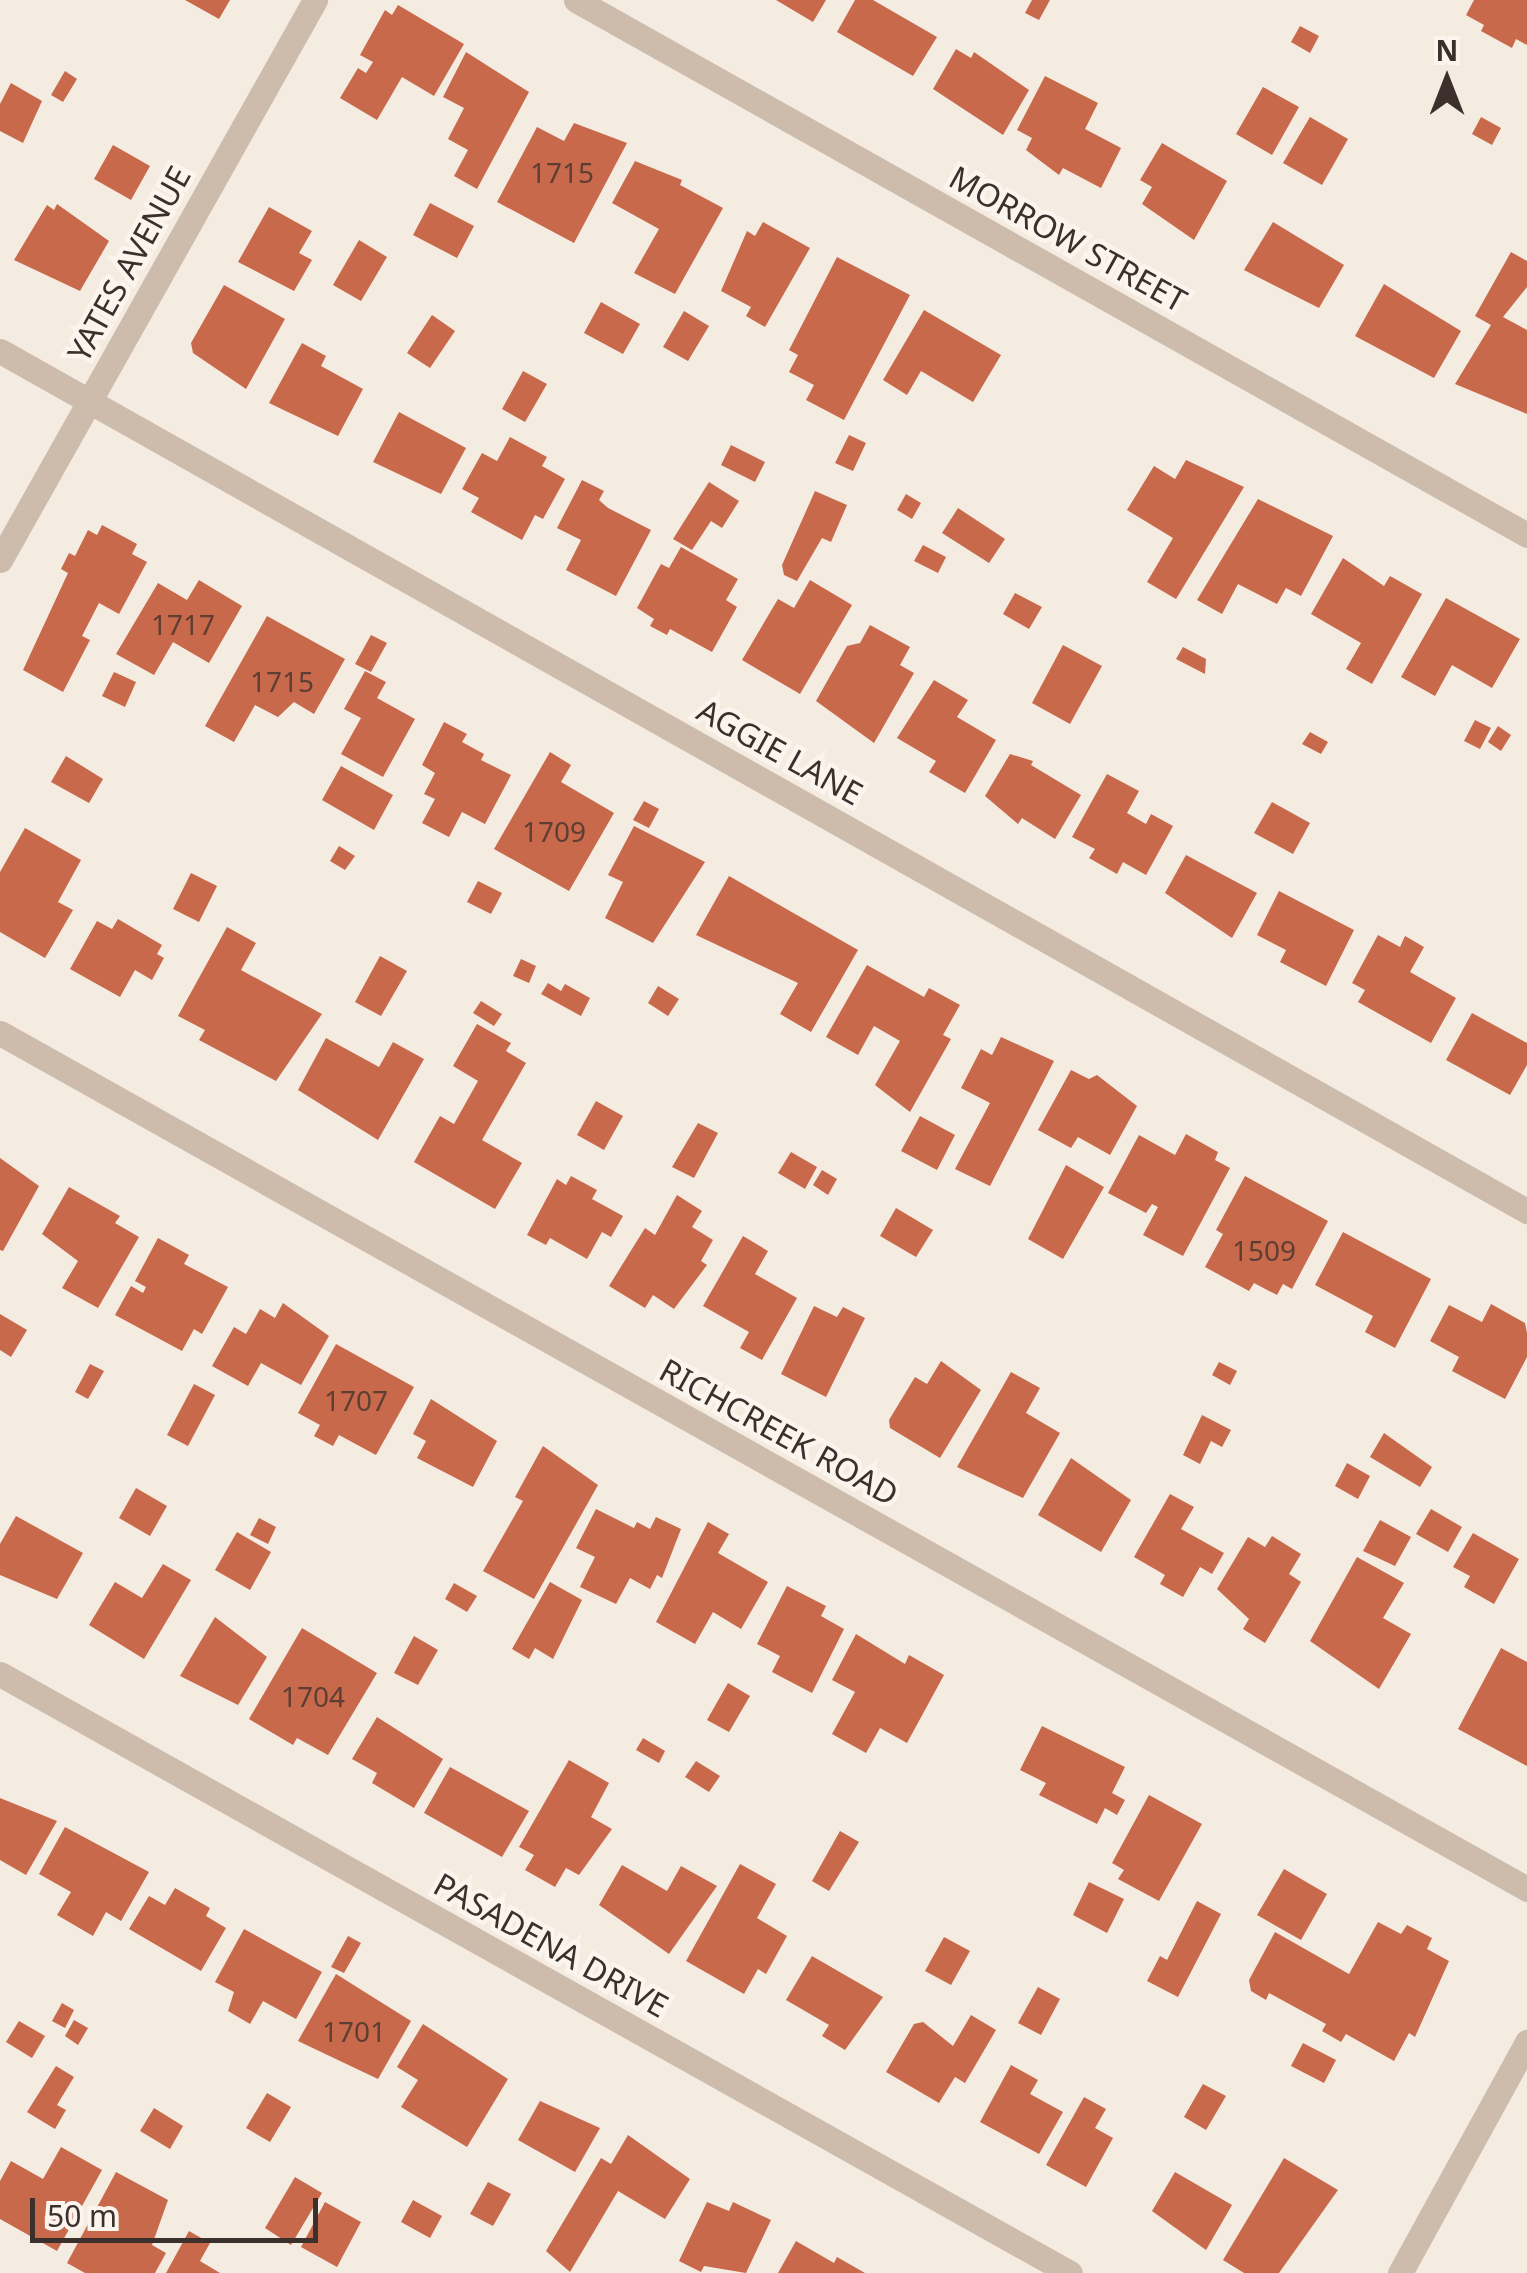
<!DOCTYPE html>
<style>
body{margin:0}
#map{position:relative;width:1527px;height:2273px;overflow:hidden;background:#f4ebe1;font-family:"Noto Sans",sans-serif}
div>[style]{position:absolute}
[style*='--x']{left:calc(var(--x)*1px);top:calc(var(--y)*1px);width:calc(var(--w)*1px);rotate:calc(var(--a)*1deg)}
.building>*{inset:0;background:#c8694b}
.minor>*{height:25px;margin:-12.5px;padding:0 12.5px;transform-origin:12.5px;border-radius:12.5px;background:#cdbbac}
span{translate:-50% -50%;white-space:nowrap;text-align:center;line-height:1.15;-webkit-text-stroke:9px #fbf5ee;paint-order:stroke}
.number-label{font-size:28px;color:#5e3e33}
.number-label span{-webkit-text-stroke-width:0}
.street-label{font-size:32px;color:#3b302b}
.north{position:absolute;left:1397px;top:30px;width:100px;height:100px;-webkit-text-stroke:8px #fbf5ee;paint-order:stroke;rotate:0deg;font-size:28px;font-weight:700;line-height:40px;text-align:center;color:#3b302b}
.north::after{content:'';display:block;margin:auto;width:35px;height:45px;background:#3b302b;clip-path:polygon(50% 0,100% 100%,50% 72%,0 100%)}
.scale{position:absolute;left:30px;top:2198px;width:288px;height:45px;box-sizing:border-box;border:5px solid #3b302b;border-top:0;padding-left:12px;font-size:30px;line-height:35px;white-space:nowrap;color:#3b302b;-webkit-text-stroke:8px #fbf5ee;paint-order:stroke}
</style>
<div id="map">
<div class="building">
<div style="clip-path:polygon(185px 0,230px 0,219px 19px)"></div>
<div style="clip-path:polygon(776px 0,826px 0,813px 22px)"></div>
<div style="clip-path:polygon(855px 0,873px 0,937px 37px,913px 76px,837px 32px)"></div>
<div style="clip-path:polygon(1032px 0,1050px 0,1039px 20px,1025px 13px)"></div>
<div style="clip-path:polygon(1474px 0,1527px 0,1527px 45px,1516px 39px,1512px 48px,1481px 31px,1484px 25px,1466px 15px)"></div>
<div style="clip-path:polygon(398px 5px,464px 44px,434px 96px,402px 77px,377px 120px,340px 98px,358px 68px,366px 73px,373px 62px,360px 55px,385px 10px,392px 15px)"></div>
<div style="clip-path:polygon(1300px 26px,1319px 36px,1310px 53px,1291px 42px)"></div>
<div style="clip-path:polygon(956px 49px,971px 58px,974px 52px,1029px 90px,1003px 135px,933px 89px)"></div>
<div style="clip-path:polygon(466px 52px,529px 92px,477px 189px,454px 176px,468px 150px,448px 139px,464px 108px,443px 97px)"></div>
<div style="clip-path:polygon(65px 71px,77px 79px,63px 102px,51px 95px)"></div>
<div style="clip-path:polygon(1045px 76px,1098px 103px,1085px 129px,1121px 148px,1101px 188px,1063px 168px,1059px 175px,1026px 150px,1032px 138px,1017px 130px)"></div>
<div style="clip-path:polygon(11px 83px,42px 101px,23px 143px,0 131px,0 104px)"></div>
<div style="clip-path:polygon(1263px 87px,1299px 107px,1272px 155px,1236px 134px)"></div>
<div style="clip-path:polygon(1310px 117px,1348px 139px,1322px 185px,1283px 163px)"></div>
<div style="clip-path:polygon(1481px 117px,1501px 128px,1492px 145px,1472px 134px)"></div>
<div style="clip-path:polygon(574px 123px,627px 143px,574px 243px,497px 202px,537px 127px,564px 141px)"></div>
<div style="clip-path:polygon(1162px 143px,1227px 181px,1194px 240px,1142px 204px,1152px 187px,1140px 180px)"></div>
<div style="clip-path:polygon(113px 145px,150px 166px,131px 200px,94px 179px)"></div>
<div style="clip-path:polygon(635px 161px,682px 180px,680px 185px,723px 208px,675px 294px,634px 273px,659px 229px,612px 203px)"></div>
<div style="clip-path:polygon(430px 203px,474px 226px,457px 258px,413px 235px)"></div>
<div style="clip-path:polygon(57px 204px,109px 241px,80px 291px,14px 260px,47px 205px,54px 210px)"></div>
<div style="clip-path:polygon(269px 207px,312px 231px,299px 253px,312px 260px,294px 291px,238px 262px)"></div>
<div style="clip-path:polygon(763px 222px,810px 248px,765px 327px,746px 316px,751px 307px,721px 291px,747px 231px,755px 236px)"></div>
<div style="clip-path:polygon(1273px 222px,1344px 265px,1319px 308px,1244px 270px)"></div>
<div style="clip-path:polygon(359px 240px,387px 257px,361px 301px,333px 285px)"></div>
<div style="clip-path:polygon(1511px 252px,1527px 261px,1527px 287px,1503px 317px,1527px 330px,1527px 414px,1455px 384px,1491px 325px,1475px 316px)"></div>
<div style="clip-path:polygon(837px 257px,910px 295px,844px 420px,806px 400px,814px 385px,789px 372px,798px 355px,789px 350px)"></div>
<div style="clip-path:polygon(1384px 284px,1461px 331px,1434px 378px,1355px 336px)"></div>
<div style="clip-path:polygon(224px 285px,285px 319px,246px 389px,193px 353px,191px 343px)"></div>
<div style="clip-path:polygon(601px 302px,640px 324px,623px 354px,584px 333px)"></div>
<div style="clip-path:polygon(924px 310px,1001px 355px,973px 402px,921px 371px,907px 395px,883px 380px)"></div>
<div style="clip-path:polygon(684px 311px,709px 326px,688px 361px,663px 347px)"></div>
<div style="clip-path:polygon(432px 315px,455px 331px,430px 368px,407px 353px)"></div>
<div style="clip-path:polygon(302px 343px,326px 356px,321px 366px,363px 389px,338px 436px,269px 403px)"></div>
<div style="clip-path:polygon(523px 371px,547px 384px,525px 422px,502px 409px)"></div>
<div style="clip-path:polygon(399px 412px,466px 448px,441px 494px,373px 462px)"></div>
<div style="clip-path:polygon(849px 435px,866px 443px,853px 471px,835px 463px)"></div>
<div style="clip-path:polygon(510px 437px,547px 457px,542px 466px,565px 479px,543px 519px,535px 515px,522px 540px,471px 512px,479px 498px,462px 489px,482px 453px,497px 461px)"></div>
<div style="clip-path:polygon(731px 445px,765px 462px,755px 482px,721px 465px)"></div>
<div style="clip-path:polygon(1186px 460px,1244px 487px,1176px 599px,1147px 582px,1173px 538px,1127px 510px,1154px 466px,1175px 479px)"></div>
<div style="clip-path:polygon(582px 480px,604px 491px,599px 500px,608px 508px,651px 530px,616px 596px,566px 570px,581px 540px,557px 528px)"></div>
<div style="clip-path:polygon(709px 482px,739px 501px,722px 528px,711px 521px,692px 550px,673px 539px)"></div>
<div style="clip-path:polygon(815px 491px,847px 505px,831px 542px,822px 538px,797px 581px,784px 575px,782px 565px)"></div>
<div style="clip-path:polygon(906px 494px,921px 503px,912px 519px,897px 510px)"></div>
<div style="clip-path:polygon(1258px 499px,1333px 536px,1301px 596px,1286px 588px,1277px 604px,1238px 584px,1222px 614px,1197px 600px)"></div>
<div style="clip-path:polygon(958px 508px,1005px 539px,989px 563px,942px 533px)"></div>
<div style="clip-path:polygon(102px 525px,137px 544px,132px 554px,147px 562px,119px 614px,99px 603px,82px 636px,90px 640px,63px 692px,23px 670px,68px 573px,61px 569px,69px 553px,75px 556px,88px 530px,97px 535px)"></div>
<div style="clip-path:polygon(923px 545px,946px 557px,938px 573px,914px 561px)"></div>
<div style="clip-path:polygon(681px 547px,738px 579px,726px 600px,737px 607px,712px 652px,670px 629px,667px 635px,650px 626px,654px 619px,637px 608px,661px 564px,669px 568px)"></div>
<div style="clip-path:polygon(1343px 558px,1384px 586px,1390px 576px,1422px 594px,1372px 684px,1346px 669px,1361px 643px,1311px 614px)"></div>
<div style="clip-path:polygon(199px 580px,242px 606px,209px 663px,173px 642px,154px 675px,116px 654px,158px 583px,187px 600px)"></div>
<div style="clip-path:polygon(810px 580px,852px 605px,800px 694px,742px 660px,778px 599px,794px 608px)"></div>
<div style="clip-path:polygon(1015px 593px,1042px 607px,1029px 629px,1003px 614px)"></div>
<div style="clip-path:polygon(1446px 598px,1520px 639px,1492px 688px,1452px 665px,1435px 696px,1401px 677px)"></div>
<div style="clip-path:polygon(267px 616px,345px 659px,314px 714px,294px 702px,278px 717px,255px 705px,234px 742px,205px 726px)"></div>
<div style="clip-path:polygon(870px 625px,910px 647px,900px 665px,914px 673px,874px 743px,816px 701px,847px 646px,860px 643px)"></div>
<div style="clip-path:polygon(371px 635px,387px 643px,371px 672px,355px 664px)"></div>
<div style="clip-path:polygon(1063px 645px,1102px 666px,1070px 724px,1032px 703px)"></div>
<div style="clip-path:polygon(1183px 647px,1206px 659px,1205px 674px,1176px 659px)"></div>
<div style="clip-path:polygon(365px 671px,386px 682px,377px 698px,415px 719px,383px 777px,341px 754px,361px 718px,344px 709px)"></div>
<div style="clip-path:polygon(114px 672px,136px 682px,125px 707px,102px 696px)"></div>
<div style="clip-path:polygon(934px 680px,968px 700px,957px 717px,996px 740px,965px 793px,929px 772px,936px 761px,897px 738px)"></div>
<div style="clip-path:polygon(1475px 720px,1491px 728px,1480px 749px,1464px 741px)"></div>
<div style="clip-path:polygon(444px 722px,467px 734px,462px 742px,484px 754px,481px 760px,511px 775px,485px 824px,462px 812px,449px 837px,422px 823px,435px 799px,424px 794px,435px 773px,422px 765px)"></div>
<div style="clip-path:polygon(1498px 726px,1511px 735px,1501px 751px,1488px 742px)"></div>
<div style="clip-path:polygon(1310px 732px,1328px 742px,1321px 754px,1302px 744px)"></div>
<div style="clip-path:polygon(550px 752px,571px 765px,561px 782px,614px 813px,569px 891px,494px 849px)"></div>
<div style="clip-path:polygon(1010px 754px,1033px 761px,1031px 765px,1081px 795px,1055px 839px,1022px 818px,1018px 824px,985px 796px)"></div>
<div style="clip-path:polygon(66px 756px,103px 779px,89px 803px,51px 782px)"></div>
<div style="clip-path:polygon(341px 766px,393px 795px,374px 830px,322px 800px)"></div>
<div style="clip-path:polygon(1107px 774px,1139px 791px,1127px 813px,1146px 824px,1151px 814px,1173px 826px,1146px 875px,1123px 862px,1117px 874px,1089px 858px,1095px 849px,1072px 837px)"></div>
<div style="clip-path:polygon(644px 801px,659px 809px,649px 828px,633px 820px)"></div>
<div style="clip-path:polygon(1272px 802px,1310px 823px,1293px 854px,1254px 833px)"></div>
<div style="clip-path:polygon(634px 826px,705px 862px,653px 943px,605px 918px,623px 882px,608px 875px)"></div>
<div style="clip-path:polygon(25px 828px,81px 860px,58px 902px,73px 910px,45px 958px,0 932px,0 872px)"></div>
<div style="clip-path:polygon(339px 846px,355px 856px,345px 870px,330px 861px)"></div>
<div style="clip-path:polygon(1186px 855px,1257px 893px,1232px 938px,1165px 893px)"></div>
<div style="clip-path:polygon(191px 873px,217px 886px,199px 922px,173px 909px)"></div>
<div style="clip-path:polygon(729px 876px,858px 950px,811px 1032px,780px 1014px,798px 983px,696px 935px)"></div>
<div style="clip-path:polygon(478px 881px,502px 893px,491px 914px,467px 902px)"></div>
<div style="clip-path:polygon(1279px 891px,1354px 930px,1326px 986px,1280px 962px,1286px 950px,1257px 935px)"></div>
<div style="clip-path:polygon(118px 919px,162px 945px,157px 954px,164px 958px,152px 980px,135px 970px,120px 997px,70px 969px,97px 921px,112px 929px)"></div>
<div style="clip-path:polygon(227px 927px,256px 943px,241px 970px,322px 1014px,276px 1081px,199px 1040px,205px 1030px,178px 1016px)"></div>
<div style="clip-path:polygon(1378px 935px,1400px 947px,1405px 936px,1424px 947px,1410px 972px,1456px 998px,1431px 1043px,1358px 1002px,1365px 990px,1352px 983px)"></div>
<div style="clip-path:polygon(380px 956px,407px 971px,381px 1016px,355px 1002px)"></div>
<div style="clip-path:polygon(521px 959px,536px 966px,529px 983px,513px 976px)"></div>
<div style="clip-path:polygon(867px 965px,924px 997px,929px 988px,960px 1005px,943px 1035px,951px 1039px,910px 1112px,875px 1085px,900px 1041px,874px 1026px,858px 1055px,826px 1037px)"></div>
<div style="clip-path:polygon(548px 983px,561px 991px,565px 984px,590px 998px,581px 1016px,541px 994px)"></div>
<div style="clip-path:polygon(658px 986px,679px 999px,668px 1016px,648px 1003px)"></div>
<div style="clip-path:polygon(481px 1001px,502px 1014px,494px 1026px,473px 1013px)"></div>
<div style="clip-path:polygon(1472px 1013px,1527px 1043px,1527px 1065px,1510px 1095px,1446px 1060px)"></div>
<div style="clip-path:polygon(477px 1024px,511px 1043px,506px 1051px,526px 1063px,482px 1140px,522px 1163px,495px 1209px,414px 1162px,440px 1116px,454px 1124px,478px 1081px,453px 1066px)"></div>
<div style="clip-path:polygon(1001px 1037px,1054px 1061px,990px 1186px,955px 1169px,990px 1103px,961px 1088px,981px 1049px,992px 1055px)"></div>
<div style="clip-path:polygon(326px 1038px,379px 1067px,393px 1042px,424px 1059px,378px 1140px,298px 1090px)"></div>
<div style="clip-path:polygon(1071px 1070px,1089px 1079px,1097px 1075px,1137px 1106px,1110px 1155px,1078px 1137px,1071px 1148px,1038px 1130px)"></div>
<div style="clip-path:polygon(596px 1101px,623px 1116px,604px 1150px,577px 1135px)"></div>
<div style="clip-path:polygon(920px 1116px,955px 1135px,937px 1170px,901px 1151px)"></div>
<div style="clip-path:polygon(698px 1123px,718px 1133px,694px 1178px,672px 1167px)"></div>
<div style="clip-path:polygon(1186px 1134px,1218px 1152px,1215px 1160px,1230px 1168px,1183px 1256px,1143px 1235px,1158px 1207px,1152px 1204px,1146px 1213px,1108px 1193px,1139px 1135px,1175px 1155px)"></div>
<div style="clip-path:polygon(791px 1152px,817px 1167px,805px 1189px,778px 1173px)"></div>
<div style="clip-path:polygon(0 1158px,39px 1186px,3px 1251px,0 1250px)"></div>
<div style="clip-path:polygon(1066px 1165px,1104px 1187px,1063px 1259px,1028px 1239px)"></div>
<div style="clip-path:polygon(822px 1170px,837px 1179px,828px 1195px,813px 1185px)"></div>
<div style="clip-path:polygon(571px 1176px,597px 1190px,592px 1199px,623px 1216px,611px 1237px,602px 1232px,587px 1259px,550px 1238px,546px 1245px,527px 1235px,557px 1179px,566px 1185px)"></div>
<div style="clip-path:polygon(1245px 1176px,1328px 1221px,1292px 1289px,1283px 1284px,1277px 1295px,1254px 1283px,1249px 1291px,1205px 1267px,1223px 1234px,1216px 1230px)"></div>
<div style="clip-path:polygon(69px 1187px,120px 1216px,115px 1223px,139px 1237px,98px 1308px,62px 1288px,78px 1261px,42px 1234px)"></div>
<div style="clip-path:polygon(677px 1195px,702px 1211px,692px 1227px,713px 1240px,701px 1261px,707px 1265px,674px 1309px,653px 1295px,645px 1308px,609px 1286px,645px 1228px,655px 1235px)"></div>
<div style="clip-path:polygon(896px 1208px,933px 1230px,916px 1257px,880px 1236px)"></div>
<div style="clip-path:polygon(1343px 1232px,1431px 1279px,1395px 1348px,1365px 1332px,1373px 1316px,1315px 1285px)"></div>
<div style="clip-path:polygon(743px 1236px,768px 1251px,755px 1274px,797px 1298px,762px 1360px,740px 1348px,749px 1332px,703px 1306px)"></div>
<div style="clip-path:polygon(158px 1238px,189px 1255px,184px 1264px,228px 1287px,202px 1334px,194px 1329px,182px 1351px,115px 1315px,131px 1286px,143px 1293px,146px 1287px,135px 1281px)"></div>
<div style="clip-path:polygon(283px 1303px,329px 1336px,301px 1385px,261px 1363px,248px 1386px,212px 1366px,234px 1327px,246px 1334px,260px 1309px,275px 1318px)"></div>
<div style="clip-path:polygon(1491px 1304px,1525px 1323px,1527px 1333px,1527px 1357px,1505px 1399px,1452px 1371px,1459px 1357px,1430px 1341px,1449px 1305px,1482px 1322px)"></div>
<div style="clip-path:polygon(814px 1306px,837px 1317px,843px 1307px,865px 1318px,826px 1397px,781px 1374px)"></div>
<div style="clip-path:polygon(0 1314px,27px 1330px,11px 1357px,0 1350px)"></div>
<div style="clip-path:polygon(336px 1344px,414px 1387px,376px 1455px,339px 1435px,333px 1446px,314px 1436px,320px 1425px,298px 1413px)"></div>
<div style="clip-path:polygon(941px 1361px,981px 1390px,940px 1458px,890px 1428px,889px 1420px,915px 1377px,927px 1384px)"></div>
<div style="clip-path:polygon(1219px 1362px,1237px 1371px,1230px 1385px,1212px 1375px)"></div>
<div style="clip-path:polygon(90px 1364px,104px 1371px,88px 1399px,75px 1392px)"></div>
<div style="clip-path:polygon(1011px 1372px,1040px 1388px,1026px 1413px,1060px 1433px,1023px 1498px,957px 1467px)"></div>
<div style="clip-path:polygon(194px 1384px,215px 1395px,188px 1446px,167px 1435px)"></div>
<div style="clip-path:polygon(431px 1399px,497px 1441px,473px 1487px,417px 1458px,426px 1441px,413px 1434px)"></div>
<div style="clip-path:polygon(1202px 1415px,1231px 1430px,1222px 1447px,1211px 1441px,1200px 1464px,1183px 1455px)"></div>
<div style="clip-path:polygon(1384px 1433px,1432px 1467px,1420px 1487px,1370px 1457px)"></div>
<div style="clip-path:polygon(543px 1446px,598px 1485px,534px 1599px,483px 1571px,523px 1501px,515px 1497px)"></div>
<div style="clip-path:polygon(1071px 1458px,1131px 1500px,1101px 1552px,1038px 1515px)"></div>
<div style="clip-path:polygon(1347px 1463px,1370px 1476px,1358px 1499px,1335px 1486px)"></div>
<div style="clip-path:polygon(136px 1488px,167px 1506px,150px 1536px,119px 1518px)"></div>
<div style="clip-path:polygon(1170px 1494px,1194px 1507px,1181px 1529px,1224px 1553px,1212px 1574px,1200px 1567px,1183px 1597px,1160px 1584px,1165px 1575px,1134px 1557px)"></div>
<div style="clip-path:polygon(596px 1509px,634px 1528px,637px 1522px,650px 1529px,656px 1517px,681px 1529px,662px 1578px,657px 1575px,650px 1589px,630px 1578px,616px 1604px,580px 1587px,595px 1557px,576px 1548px)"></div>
<div style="clip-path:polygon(1431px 1509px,1462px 1527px,1448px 1552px,1416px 1534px)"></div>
<div style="clip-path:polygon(16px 1516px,83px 1553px,57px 1599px,0 1575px,0 1544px)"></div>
<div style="clip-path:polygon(259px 1518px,276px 1527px,268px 1544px,250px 1535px)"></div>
<div style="clip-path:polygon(1380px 1520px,1411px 1537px,1395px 1566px,1363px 1551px)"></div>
<div style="clip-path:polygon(708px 1522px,729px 1534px,718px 1553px,768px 1582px,741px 1629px,713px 1612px,695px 1644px,656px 1622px)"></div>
<div style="clip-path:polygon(237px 1532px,271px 1552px,250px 1590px,215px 1570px)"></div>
<div style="clip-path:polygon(1473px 1533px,1519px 1559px,1494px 1604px,1464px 1587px,1470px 1576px,1453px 1567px)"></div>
<div style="clip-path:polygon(1272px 1536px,1301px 1554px,1289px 1574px,1301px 1582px,1265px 1643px,1243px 1629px,1249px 1619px,1217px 1589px,1248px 1537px,1265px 1547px)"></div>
<div style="clip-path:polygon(1357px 1557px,1404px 1583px,1383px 1618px,1411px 1634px,1379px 1689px,1310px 1641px)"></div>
<div style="clip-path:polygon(163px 1564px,191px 1580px,144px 1659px,89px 1625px,115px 1582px,142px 1598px)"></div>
<div style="clip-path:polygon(550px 1582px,582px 1600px,553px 1659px,535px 1648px,529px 1659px,512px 1649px)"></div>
<div style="clip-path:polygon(454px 1583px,477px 1596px,467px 1612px,445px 1599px)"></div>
<div style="clip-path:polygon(787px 1586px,826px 1606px,821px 1616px,844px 1629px,812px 1693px,772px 1672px,780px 1656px,757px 1644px)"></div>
<div style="clip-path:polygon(215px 1617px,267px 1657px,238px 1705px,180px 1676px)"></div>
<div style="clip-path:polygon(302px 1628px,377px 1673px,328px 1755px,297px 1738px,293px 1745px,249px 1719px)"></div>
<div style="clip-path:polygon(856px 1634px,905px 1664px,909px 1655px,944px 1675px,907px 1743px,880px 1728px,866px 1753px,832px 1734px,855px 1692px,832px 1680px)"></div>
<div style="clip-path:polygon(414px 1636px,438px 1650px,418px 1685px,394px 1673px)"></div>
<div style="clip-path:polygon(1501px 1648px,1527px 1662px,1527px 1766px,1458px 1729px)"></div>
<div style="clip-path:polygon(728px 1683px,750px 1696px,729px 1732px,707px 1720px)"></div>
<div style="clip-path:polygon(377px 1717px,443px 1759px,414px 1808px,372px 1783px,377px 1773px,352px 1759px)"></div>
<div style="clip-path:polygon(1042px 1726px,1125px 1767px,1112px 1793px,1125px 1800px,1117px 1815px,1105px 1808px,1097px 1824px,1039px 1795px,1046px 1783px,1020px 1770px)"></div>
<div style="clip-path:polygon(643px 1738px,665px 1751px,659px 1763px,636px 1750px)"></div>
<div style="clip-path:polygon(569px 1760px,609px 1783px,591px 1817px,612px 1829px,579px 1875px,566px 1868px,555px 1887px,525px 1870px,534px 1855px,519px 1847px)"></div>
<div style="clip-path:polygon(696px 1761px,720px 1776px,709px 1792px,685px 1777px)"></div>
<div style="clip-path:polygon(450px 1767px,529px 1811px,502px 1857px,424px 1813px)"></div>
<div style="clip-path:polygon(1149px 1795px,1202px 1824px,1159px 1901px,1118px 1879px,1124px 1870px,1112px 1863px)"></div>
<div style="clip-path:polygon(0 1798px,57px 1821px,26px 1875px,0 1860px)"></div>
<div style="clip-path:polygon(65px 1827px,149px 1872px,121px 1921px,106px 1912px,93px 1936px,57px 1915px,71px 1892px,39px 1874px)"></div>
<div style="clip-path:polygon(840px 1831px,859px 1842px,829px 1891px,812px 1881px)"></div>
<div style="clip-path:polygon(740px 1864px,776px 1884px,757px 1918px,787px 1936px,766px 1974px,758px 1969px,744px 1994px,686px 1961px)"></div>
<div style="clip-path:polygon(622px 1865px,667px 1891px,681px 1866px,717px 1886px,669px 1954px,599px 1905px)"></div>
<div style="clip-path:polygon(1284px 1869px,1327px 1894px,1301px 1940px,1257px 1915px)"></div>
<div style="clip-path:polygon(1089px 1882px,1124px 1899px,1107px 1933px,1073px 1915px)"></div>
<div style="clip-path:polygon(175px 1888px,210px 1908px,206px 1916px,226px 1928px,201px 1971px,129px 1929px,149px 1896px,165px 1905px)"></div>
<div style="clip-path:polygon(1197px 1901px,1221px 1914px,1178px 1997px,1147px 1981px,1160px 1956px,1167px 1960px)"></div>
<div style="clip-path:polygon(1378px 1922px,1401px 1934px,1407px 1925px,1432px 1938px,1427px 1949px,1449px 1961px,1415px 2037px,1409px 2033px,1394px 2061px,1346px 2034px,1341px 2042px,1322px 2031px,1326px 2024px,1269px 1993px,1266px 2000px,1251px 1991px,1249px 1980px,1275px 1932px,1349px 1974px)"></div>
<div style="clip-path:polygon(244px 1929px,322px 1972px,296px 2019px,263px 2001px,250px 2024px,228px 2011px,234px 1992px,215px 1982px)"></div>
<div style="clip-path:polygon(348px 1936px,361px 1943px,344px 1973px,331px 1967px)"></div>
<div style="clip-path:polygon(944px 1937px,970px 1951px,951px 1985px,925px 1971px)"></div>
<div style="clip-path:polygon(812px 1956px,883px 1997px,845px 2050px,822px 2036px,829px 2025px,786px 2000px)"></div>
<div style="clip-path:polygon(336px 1974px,411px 2021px,378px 2079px,298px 2041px)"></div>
<div style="clip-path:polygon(1038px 1987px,1060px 1999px,1041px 2035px,1018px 2023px)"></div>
<div style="clip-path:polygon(62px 2003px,74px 2010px,65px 2028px,52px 2021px)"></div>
<div style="clip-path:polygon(971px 2015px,996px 2030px,965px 2083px,955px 2077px,939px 2103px,886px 2072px,914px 2024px,923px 2022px,953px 2046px)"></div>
<div style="clip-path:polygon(74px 2020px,88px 2028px,78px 2045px,65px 2036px)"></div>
<div style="clip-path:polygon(19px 2021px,45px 2036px,32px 2058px,6px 2042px)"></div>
<div style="clip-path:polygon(423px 2024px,508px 2079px,467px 2147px,401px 2107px,418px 2080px,397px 2067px)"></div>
<div style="clip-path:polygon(1303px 2043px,1336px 2060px,1324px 2083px,1291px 2066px)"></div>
<div style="clip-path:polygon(1011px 2065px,1038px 2080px,1030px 2094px,1063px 2112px,1039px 2154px,980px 2122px)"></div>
<div style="clip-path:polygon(56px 2066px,74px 2077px,57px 2105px,66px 2110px,55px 2129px,27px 2112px)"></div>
<div style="clip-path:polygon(1203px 2084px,1226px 2096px,1206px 2130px,1184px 2117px)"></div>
<div style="clip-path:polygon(267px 2093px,291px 2107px,270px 2142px,246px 2128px)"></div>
<div style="clip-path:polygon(1084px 2097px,1106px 2109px,1095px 2128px,1113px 2138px,1086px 2187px,1046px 2165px)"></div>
<div style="clip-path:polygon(540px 2101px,600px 2128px,575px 2172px,518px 2140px)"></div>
<div style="clip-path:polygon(154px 2108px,183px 2126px,170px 2149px,140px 2131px)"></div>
<div style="clip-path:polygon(628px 2135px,690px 2179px,665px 2219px,618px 2191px,570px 2272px,546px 2251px,601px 2158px,611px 2164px)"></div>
<div style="clip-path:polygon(61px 2147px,102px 2170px,57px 2251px,0 2219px,0 2181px,11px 2161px,43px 2179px)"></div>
<div style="clip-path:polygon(1284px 2158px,1338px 2190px,1279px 2273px,1244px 2273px,1223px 2260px)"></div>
<div style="clip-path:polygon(116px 2172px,168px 2200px,152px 2245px,166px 2253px,155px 2273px,85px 2273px,67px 2263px)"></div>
<div style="clip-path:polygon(1175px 2172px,1232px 2205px,1206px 2250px,1152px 2211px)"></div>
<div style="clip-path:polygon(295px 2177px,322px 2193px,291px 2245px,265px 2228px)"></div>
<div style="clip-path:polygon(488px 2182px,511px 2194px,493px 2226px,470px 2214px)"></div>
<div style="clip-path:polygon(413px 2200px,442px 2216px,430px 2238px,401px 2222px)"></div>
<div style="clip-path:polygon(325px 2202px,361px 2222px,337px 2267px,301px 2247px)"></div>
<div style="clip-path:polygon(707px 2202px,729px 2211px,733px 2202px,771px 2220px,746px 2273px,704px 2266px,701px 2272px,679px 2261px)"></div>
<div style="clip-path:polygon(189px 2231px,210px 2243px,200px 2261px,220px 2273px,166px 2273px)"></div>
<div style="clip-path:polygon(796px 2241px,834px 2263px,837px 2257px,865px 2273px,778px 2273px)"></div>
</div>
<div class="minor">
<div style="--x:576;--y:0;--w:1091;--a:29.36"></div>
<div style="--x:0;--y:351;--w:1753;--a:29.39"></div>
<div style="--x:0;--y:560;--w:643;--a:-60.64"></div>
<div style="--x:0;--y:1033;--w:1751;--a:29.27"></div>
<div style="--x:0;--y:1674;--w:1226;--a:29.24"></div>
<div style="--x:1400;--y:2273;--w:264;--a:-61.2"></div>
</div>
<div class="number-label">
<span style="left:562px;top:172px">1715</span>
<span style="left:183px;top:624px">1717</span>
<span style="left:282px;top:681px">1715</span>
<span style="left:554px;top:831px">1709</span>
<span style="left:1264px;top:1250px">1509</span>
<span style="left:356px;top:1400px">1707</span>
<span style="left:313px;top:1696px">1704</span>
<span style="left:354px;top:2031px">1701</span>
</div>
<div class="street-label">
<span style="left:1068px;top:239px;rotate:29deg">MORROW STREET</span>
<span style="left:129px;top:264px;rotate:-61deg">YATES AVENUE</span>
<span style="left:780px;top:752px;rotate:29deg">AGGIE LANE</span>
<span style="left:779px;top:1432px;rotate:29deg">RICHCREEK ROAD</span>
<span style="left:551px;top:1945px;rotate:29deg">PASADENA DRIVE</span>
</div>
<div class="north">N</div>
<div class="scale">50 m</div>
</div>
